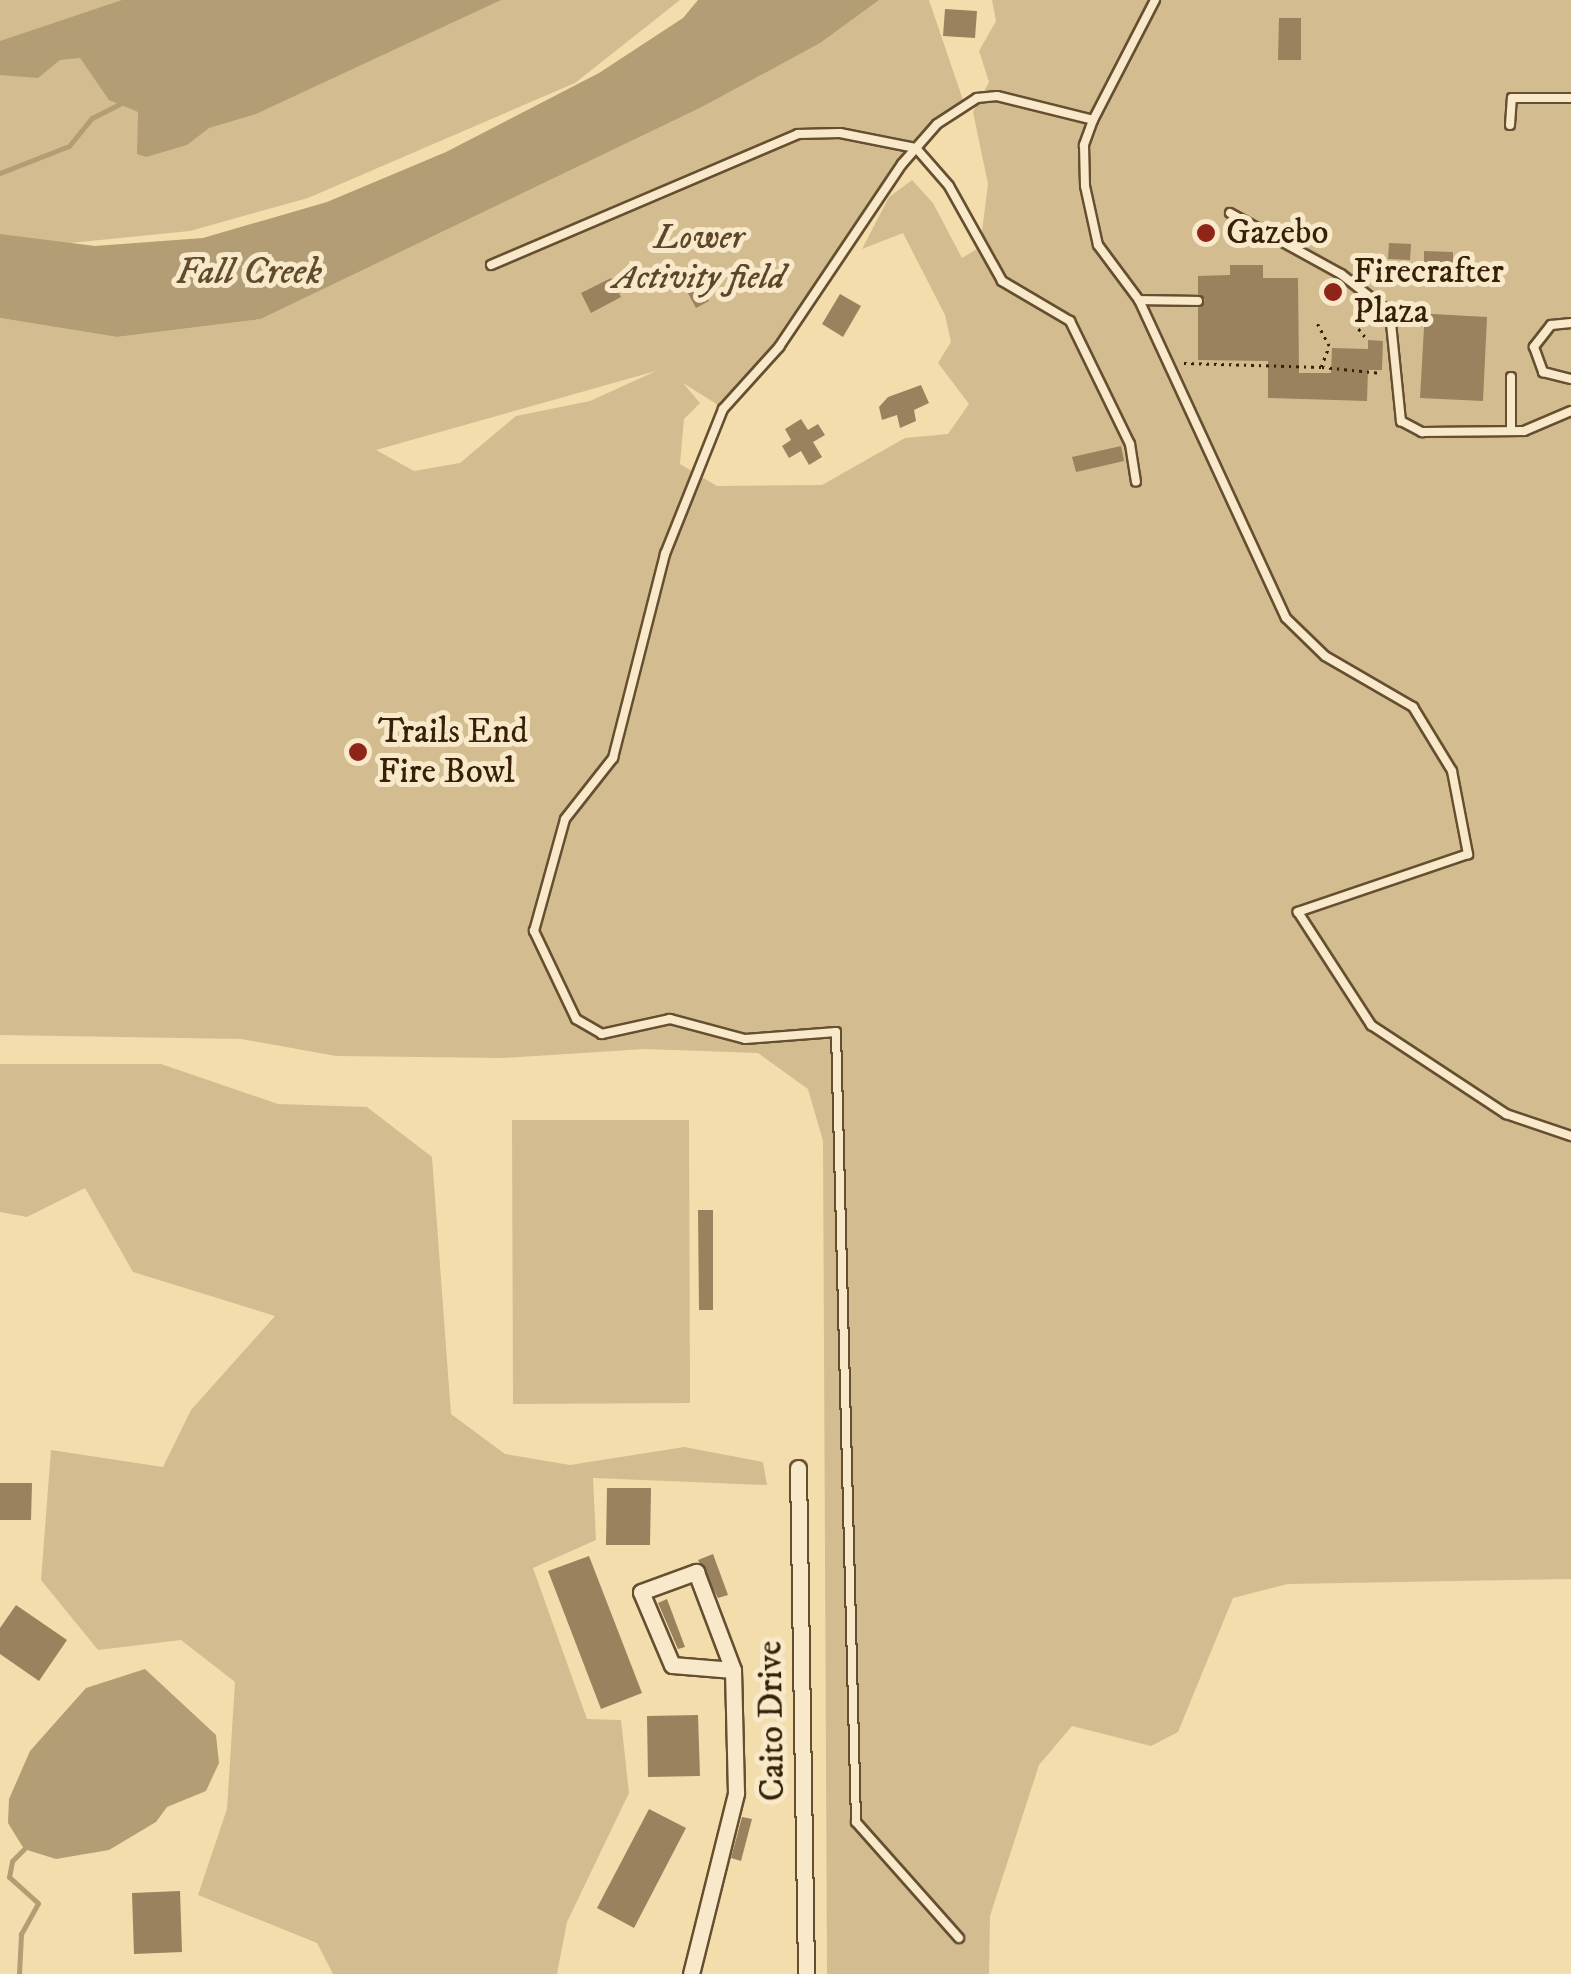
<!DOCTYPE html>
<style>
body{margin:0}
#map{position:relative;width:1571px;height:1974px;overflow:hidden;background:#f3ddac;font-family:"IM FELL DW Pica",serif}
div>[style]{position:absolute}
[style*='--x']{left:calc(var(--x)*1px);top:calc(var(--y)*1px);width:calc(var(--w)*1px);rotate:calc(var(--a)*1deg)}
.green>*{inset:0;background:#d3bd90}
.water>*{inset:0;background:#b39d74}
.stream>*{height:5px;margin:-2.5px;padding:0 2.5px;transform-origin:2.5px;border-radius:2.5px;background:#b39d74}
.building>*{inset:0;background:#99825d}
.path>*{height:2.5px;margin-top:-1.25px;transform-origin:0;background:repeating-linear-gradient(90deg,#372007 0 2.5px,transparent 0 7.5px)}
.roads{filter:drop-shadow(2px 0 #664f30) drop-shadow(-2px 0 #664f30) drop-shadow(0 2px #664f30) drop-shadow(0 -2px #664f30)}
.service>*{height:8px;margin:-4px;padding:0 4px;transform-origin:4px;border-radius:4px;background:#f7e9c9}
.minor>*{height:15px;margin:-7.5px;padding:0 7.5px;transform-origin:7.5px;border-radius:7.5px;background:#f7e9c9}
.dots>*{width:28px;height:28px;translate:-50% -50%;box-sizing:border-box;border:5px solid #f7e9c9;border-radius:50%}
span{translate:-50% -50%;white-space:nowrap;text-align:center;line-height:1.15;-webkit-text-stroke:10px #f7e9c9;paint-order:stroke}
.poi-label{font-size:35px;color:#372007}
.left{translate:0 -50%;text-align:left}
.park-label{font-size:35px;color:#5e4729;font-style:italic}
.street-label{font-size:35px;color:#372007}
.water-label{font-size:38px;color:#624c2d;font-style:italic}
</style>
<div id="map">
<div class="green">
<div style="clip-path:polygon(0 0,680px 0,575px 83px,308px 198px,190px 231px,30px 247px,0 234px)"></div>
<div style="clip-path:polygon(evenodd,878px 0,929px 0,963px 100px,913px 152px,777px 349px,718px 405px,683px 383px,700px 403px,684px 419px,680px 464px,717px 486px,822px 485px,905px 438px,948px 434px,969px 404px,938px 363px,951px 342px,945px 315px,903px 233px,862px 249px,889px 197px,912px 180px,933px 203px,962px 258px,980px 247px,988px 184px,973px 112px,989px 82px,979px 51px,996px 21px,992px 0,1571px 0,1571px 1579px,1288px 1584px,1233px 1598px,1178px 1732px,1151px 1746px,1072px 1726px,1039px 1765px,990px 1916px,989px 1974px,827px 1974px,823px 1141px,808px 1089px,758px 1053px,645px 1049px,503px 1058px,336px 1056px,241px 1039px,0 1035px,0 318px,117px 337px,261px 319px,700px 108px,878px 0,656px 371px,590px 401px,516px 416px,460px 463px,414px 471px,376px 450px,656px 371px)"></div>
<div style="clip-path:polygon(0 1064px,161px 1064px,278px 1104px,367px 1107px,432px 1157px,451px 1414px,505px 1454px,570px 1465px,684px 1447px,763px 1462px,767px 1485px,593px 1478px,596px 1540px,533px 1568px,587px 1719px,621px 1720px,629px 1793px,567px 1922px,557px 1974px,333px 1974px,317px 1943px,198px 1895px,227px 1809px,235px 1682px,181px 1640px,98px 1650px,41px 1580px,51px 1450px,163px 1467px,191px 1410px,275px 1316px,133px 1272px,85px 1188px,27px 1217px,0 1212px)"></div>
<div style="clip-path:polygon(512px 1120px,689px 1120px,690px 1403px,513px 1404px)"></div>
</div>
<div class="water">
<div style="clip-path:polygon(122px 0,501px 0,256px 114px,209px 128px,187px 145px,146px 157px,137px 154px,138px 112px,109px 100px,80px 58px,60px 60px,38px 78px,0 75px,0 41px)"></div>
<div style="clip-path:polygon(698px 0,879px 0,820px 43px,700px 108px,261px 319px,117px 337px,0 318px,0 234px,95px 246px,203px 238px,327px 202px,446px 152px,599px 73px,683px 18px)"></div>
<div style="clip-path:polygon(145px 1669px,216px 1735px,219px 1763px,206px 1791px,167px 1807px,156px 1822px,109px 1850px,56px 1859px,24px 1849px,8px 1823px,9px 1799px,30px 1751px,86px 1688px)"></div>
</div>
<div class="stream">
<div style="--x:0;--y:173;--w:74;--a:-21.4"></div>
<div style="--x:69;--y:146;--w:36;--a:-51"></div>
<div style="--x:92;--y:118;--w:31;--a:-27"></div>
<div style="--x:19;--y:1974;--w:40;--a:-87.1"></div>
<div style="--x:21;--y:1934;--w:35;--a:-61"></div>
<div style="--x:38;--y:1903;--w:39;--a:-138"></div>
<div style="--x:9;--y:1877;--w:16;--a:-79"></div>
<div style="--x:12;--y:1861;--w:17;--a:-45"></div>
</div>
<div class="building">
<div style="clip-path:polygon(945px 9px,977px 11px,975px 38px,943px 36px)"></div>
<div style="clip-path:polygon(1279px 18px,1301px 18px,1301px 60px,1278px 60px)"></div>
<div style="clip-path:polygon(1389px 243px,1411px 244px,1410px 260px,1388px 259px)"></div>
<div style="clip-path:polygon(1424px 251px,1453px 252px,1453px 268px,1424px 267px)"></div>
<div style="clip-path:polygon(1230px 265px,1263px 265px,1263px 278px,1298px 278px,1299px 373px,1331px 373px,1332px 348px,1368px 349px,1368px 340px,1383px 341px,1382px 370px,1368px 370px,1367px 401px,1268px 398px,1268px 361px,1198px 360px,1198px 308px,1205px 300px,1198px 294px,1198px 276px,1230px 275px)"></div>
<div style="clip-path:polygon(611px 278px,621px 297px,591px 313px,581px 293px)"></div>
<div style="clip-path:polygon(697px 279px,709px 301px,696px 308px,684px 286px)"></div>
<div style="clip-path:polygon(840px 294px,861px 306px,843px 337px,822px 324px)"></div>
<div style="clip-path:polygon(1415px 313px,1487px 317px,1483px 401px,1420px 398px,1424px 327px,1414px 326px)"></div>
<div style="clip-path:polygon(921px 385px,929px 403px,914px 410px,916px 421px,900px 428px,897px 415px,882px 420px,879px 407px,888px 397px)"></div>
<div style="clip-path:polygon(801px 419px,808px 430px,818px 424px,825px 435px,813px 442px,822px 457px,809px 465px,801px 451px,789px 458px,782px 446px,791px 440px,785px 429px)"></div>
<div style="clip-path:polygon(1121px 446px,1124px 461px,1076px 472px,1072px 457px)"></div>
<div style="clip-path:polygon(698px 1210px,713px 1210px,713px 1310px,699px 1310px)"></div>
<div style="clip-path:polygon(0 1483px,32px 1483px,31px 1520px,0 1520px)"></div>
<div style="clip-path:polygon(607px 1488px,651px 1488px,650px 1545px,606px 1545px)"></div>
<div style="clip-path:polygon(713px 1554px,728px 1595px,718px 1598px,698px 1560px)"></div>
<div style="clip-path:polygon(589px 1556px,642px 1693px,601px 1709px,548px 1571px)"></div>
<div style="clip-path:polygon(667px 1599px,685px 1647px,678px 1649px,658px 1603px)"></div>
<div style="clip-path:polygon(16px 1605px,67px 1640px,39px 1681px,0 1654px,0 1628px)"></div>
<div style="clip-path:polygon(698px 1715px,700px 1776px,648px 1777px,647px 1716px)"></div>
<div style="clip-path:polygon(649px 1809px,686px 1828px,634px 1928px,597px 1908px)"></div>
<div style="clip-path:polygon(742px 1817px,752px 1819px,741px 1861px,731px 1858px)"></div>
<div style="clip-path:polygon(180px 1891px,182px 1952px,134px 1954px,132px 1893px)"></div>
</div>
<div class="path">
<div style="--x:1354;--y:323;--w:22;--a:51"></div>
<div style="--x:1184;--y:363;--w:137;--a:1.7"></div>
<div style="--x:1321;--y:367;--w:22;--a:-69"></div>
<div style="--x:1329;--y:346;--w:26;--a:-118"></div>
<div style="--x:1322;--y:367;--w:60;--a:5.7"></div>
</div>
<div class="roads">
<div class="service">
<div style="--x:1155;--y:0;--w:135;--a:117.3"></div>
<div style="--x:1093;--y:120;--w:27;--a:110"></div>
<div style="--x:1084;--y:145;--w:41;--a:88.6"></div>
<div style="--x:1085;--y:186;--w:60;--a:77.6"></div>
<div style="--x:1098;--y:245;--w:69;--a:53.3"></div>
<div style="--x:1139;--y:300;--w:59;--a:1"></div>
<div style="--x:1510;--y:125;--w:27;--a:-86"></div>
<div style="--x:1512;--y:98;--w:59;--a:0"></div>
<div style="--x:1230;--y:213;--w:127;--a:28.8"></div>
<div style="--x:1341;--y:274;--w:53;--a:38.2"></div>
<div style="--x:1383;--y:307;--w:18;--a:63"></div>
<div style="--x:1391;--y:323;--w:99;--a:84.2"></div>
<div style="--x:1401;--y:421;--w:24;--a:28"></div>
<div style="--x:1422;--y:432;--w:102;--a:-0.6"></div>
<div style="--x:1524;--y:431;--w:51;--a:-23.1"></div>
<div style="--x:491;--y:265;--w:334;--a:-23.1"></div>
<div style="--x:798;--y:134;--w:42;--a:-1.4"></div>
<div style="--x:840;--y:133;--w:77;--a:11.2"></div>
<div style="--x:916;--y:148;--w:50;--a:49"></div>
<div style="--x:949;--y:186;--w:109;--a:60.8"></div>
<div style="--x:1002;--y:281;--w:79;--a:30.5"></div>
<div style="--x:1070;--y:321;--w:137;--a:64"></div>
<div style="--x:1130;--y:444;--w:38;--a:81"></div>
<div style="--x:1139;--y:300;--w:350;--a:65.2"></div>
<div style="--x:1286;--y:618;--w:54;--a:44.3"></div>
<div style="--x:1325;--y:656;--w:102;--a:30.1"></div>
<div style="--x:1413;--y:707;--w:75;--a:58.6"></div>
<div style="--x:1452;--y:771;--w:85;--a:79.1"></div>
<div style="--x:1468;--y:854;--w:180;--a:161.2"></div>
<div style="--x:1298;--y:912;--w:135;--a:57.1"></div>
<div style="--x:1371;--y:1025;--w:162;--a:33.4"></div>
<div style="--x:1506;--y:1114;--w:69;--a:18.7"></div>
<div style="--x:1571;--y:323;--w:20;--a:174"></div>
<div style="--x:1551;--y:325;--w:28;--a:128"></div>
<div style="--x:1534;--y:347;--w:27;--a:70"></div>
<div style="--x:1543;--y:372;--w:29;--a:14"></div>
<div style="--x:1511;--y:377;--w:54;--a:90"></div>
<div style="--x:959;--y:1938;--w:155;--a:-131.6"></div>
<div style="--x:856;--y:1822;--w:790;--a:-91.45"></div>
<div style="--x:836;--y:1032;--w:91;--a:175.6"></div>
<div style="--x:745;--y:1039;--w:78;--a:-165.1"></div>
<div style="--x:670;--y:1019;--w:70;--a:167.6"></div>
<div style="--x:602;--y:1034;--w:30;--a:-150"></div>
<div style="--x:576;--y:1019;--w:98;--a:-115.5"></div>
<div style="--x:534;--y:931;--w:116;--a:-74.5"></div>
<div style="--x:565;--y:819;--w:78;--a:-51.8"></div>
<div style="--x:613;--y:758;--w:211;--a:-75.7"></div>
<div style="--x:665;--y:554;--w:156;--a:-68.2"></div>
<div style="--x:723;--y:409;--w:84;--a:-47.9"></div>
<div style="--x:779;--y:347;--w:220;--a:-56.1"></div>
<div style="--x:902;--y:164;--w:53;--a:-48.8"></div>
<div style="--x:937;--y:124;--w:48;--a:-33"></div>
<div style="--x:977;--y:98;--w:20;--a:-6"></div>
<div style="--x:997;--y:96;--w:99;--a:14"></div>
</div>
<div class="minor">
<div style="--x:798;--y:1468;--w:506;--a:89.09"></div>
<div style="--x:696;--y:1572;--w:105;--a:69.3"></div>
<div style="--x:733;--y:1670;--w:61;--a:-175.3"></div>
<div style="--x:672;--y:1665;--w:79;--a:-113"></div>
<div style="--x:641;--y:1592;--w:59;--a:-20"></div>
<div style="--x:691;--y:1974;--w:187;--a:-76"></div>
<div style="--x:736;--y:1793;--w:123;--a:-91.4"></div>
</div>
</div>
<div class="dots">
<div style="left:1206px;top:233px;background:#8f2418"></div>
<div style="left:1333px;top:292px;background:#8f2418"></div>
<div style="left:358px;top:752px;background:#8f2418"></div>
</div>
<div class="poi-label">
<span class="left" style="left:1226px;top:233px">Gazebo</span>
<span class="left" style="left:1353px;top:292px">Firecrafter<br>Plaza</span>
<span class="left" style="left:378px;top:752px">Trails End<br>Fire Bowl</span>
</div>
<div class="park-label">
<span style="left:699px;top:258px">Lower<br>Activity field</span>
</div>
<div class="street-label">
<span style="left:772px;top:1721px;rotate:-91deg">Caito Drive</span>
</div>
<div class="water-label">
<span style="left:249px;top:273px">Fall Creek</span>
</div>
</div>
